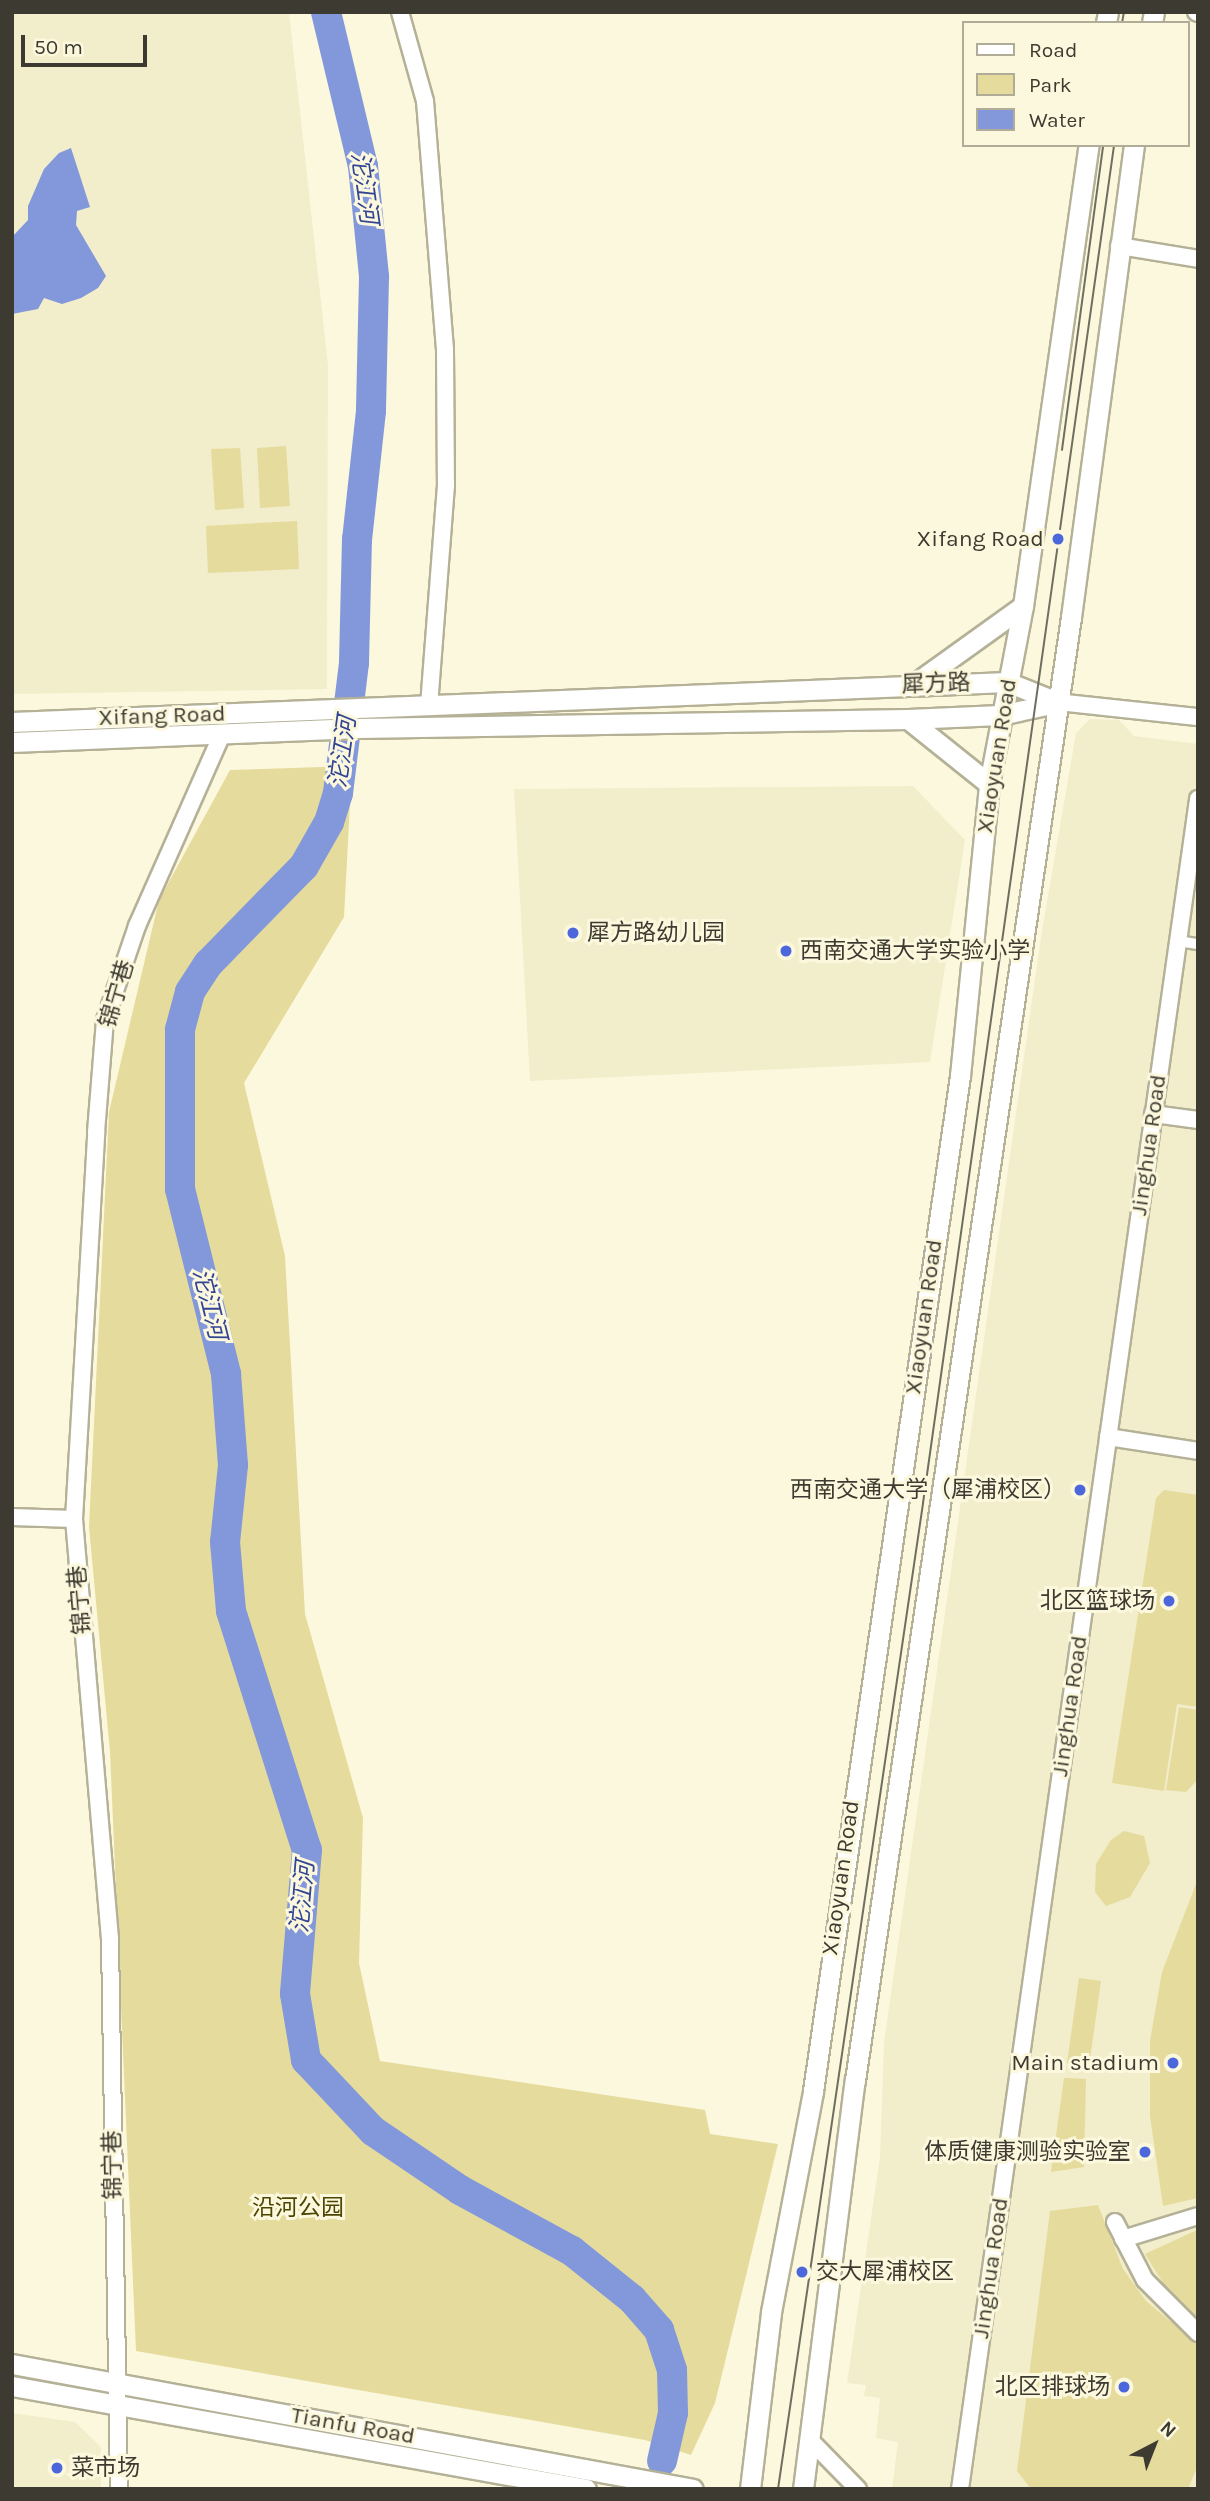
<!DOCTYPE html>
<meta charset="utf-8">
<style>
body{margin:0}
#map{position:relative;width:1210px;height:2501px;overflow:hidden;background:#fcf8dd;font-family:Karla,"Noto Sans SC",sans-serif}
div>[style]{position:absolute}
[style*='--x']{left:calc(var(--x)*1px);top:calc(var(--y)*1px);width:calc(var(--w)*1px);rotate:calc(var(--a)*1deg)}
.built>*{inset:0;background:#f2edca}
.green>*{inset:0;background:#e5db9d}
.water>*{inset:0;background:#8298db}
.river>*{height:30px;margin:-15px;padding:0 15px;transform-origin:15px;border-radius:15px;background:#8298db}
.roads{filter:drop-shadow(2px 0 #b4b197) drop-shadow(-2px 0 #b4b197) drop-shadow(0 2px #b4b197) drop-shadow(0 -2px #b4b197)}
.pedestrian>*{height:10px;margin:-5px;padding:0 5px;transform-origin:5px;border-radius:5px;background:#fff}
.minor>*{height:16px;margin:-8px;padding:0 8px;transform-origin:8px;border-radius:8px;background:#fff}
.tertiary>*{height:19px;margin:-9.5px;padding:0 9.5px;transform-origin:9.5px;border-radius:9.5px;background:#fff}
.tram>*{height:2px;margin:-1px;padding:0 1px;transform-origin:1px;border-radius:1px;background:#706e5f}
.dots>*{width:19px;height:19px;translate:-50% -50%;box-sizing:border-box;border:4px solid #fcf8dd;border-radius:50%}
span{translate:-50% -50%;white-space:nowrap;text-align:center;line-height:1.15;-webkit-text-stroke:6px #fcf8dd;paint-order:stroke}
.poi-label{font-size:23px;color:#3d3b31}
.right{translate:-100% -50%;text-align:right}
.left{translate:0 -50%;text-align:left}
.street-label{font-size:23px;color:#3d3b31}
.park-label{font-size:23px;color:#4e4502}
.water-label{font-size:24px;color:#324494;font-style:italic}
.frame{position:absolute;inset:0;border:14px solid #3d3b31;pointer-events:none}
.legend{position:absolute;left:962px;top:21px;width:228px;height:126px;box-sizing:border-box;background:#fcf8dd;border:2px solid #b0ac98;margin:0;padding:9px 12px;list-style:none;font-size:21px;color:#3d3b31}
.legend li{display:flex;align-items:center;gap:14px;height:35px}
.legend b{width:35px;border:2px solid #b0ac98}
.north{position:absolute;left:1119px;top:2410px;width:70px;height:70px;-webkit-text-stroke:5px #fcf8dd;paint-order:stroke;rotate:42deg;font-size:19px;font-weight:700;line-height:28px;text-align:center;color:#3d3b31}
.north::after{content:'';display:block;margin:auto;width:24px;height:32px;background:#3d3b31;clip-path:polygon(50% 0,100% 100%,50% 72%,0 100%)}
.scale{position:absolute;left:21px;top:35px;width:126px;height:32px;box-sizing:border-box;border:4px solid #3d3b31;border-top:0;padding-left:9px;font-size:21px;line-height:24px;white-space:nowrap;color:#3d3b31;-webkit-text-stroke:5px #fcf8dd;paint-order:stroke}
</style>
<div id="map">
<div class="built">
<div style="clip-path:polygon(12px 12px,289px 12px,328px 365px,327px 689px,12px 694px)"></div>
<div style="clip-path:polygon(1090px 719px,1119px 720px,1134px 736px,1198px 744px,1198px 2489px,892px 2489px,898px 2442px,876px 2438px,880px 2398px,864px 2396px,866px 2385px,847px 2383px,880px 2157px,884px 2043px,1041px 937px,1076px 733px)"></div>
<div style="clip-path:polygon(913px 786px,965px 840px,930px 1062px,530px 1081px,514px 789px)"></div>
<div style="clip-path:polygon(12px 2413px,75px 2422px,101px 2447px,101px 2489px,12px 2489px)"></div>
</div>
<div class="green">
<div style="clip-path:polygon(286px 446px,290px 506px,260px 508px,257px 448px)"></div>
<div style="clip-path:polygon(240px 448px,244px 508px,215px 510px,211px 449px)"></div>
<div style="clip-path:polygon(297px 521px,299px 569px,208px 573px,206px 526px)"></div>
<div style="clip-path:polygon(352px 766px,344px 917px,244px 1083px,285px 1256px,305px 1614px,363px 1818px,359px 1963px,380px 2061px,705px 2110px,710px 2134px,778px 2144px,715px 2403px,691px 2455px,645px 2440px,136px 2351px,110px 1752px,89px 1527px,109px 1112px,159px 900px,230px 770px)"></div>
<div style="clip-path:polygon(1164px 1490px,1198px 1495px,1198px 1707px,1177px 1704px,1164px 1791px,1112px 1783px,1156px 1498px)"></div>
<div style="clip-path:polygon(1179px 1707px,1198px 1710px,1198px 1779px,1186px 1792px,1166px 1790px)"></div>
<div style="clip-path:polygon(1124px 1831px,1144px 1836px,1150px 1863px,1130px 1897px,1106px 1906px,1095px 1892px,1096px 1864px,1111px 1840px)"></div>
<div style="clip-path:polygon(1198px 1879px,1198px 2198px,1163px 2206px,1150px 2116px,1150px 2041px,1162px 1972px)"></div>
<div style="clip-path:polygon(1079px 1978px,1101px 1981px,1089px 2066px,1067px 2063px)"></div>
<div style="clip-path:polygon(1064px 2078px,1086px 2079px,1084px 2167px,1051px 2172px)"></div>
<div style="clip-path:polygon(1098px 2205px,1123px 2269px,1146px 2301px,1198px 2344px,1198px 2465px,1188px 2489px,1031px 2489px,1017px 2471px,1050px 2211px)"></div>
<div style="clip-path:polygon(1197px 2230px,1198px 2231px,1198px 2318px,1163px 2283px,1145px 2254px)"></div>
</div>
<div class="water">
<div style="clip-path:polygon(71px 148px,90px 207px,77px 211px,76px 225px,106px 276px,98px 288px,81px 298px,62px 304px,44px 298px,38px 309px,12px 314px,12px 237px,28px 220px,28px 206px,44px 169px,59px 153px)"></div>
</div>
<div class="river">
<div style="--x:326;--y:12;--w:158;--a:76.5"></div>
<div style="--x:363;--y:166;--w:112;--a:84.3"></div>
<div style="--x:374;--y:277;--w:134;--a:91.3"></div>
<div style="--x:371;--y:411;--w:129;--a:96.2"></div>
<div style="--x:357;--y:539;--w:124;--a:91.4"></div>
<div style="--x:354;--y:663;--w:131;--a:97"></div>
<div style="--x:338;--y:793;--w:30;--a:107"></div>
<div style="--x:329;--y:822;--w:51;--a:119.6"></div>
<div style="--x:304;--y:866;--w:137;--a:134.4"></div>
<div style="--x:208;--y:964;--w:33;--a:123"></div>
<div style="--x:190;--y:992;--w:39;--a:105"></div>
<div style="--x:180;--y:1030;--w:159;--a:90"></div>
<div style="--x:180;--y:1189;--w:191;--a:76"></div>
<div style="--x:226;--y:1374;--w:91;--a:85.6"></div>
<div style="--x:233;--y:1465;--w:77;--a:95.9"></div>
<div style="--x:225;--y:1542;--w:69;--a:85"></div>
<div style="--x:231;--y:1611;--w:251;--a:72.4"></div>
<div style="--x:307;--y:1850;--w:144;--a:94.8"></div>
<div style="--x:295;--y:1994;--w:67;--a:80.5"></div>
<div style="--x:306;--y:2060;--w:98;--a:46.7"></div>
<div style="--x:373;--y:2131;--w:105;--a:34.1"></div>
<div style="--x:460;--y:2190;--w:128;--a:28.6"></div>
<div style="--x:572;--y:2251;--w:77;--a:38.7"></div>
<div style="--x:632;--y:2299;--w:41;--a:48.9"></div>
<div style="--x:659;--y:2330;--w:42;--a:72"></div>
<div style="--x:672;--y:2370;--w:43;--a:88.7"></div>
<div style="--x:673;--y:2413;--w:49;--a:102.9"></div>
</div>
<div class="roads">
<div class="pedestrian">
<div style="--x:1178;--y:941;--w:20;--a:9"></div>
</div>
<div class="minor">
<div style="--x:400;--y:12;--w:92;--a:74.3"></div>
<div style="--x:425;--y:101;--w:250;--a:85.4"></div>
<div style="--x:445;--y:350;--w:135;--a:89.6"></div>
<div style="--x:446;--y:485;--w:222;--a:94.4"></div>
<div style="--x:1196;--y:12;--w:2;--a:27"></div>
<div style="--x:1119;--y:246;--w:80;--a:9.3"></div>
<div style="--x:1057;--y:702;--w:142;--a:6.1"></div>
<div style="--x:1153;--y:1114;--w:45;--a:7.6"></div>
<div style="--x:1108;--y:1437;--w:91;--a:8.8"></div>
<div style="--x:12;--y:1517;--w:62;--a:1.8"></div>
<div style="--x:1115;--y:2222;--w:65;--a:62.7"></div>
<div style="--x:1145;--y:2280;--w:75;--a:45"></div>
<div style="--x:1123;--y:2239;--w:78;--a:-17"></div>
<div style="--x:809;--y:2439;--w:70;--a:45.6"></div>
<div style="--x:119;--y:2489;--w:550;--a:-90.94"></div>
<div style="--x:110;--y:1939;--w:422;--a:-94.9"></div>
<div style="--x:74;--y:1519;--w:388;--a:-86.7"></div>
<div style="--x:96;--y:1132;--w:112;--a:-85.4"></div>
<div style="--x:105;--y:1020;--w:99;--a:-71.2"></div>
<div style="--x:137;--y:926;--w:210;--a:-66.1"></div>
<div style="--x:960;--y:2489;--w:1707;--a:-81.98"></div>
</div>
<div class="tertiary">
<div style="--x:1106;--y:23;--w:11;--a:-80"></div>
<div style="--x:1152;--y:23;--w:11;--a:-80"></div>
<div style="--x:913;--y:685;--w:135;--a:-35.7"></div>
<div style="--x:908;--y:719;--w:104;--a:38.7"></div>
<div style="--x:12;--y:722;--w:996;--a:-2.3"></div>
<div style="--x:1007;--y:682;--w:54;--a:21.8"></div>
<div style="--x:12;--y:742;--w:346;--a:-2.3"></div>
<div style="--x:358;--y:728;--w:550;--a:-0.94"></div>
<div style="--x:908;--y:719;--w:92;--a:-2.5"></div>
<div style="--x:1000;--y:715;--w:57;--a:-12.1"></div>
<div style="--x:12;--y:2364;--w:692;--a:10.4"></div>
<div style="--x:12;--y:2386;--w:583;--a:10.17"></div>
<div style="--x:750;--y:2489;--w:178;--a:-83.2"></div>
<div style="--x:771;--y:2312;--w:225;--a:-79.2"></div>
<div style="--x:813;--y:2091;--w:1026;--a:-81.76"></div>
<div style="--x:960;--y:1076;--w:293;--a:-84.3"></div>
<div style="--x:989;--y:784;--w:181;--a:-79.2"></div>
<div style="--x:1023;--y:606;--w:466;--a:-81.9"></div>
<div style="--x:803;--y:2489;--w:412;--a:-82.8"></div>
<div style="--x:855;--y:2080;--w:1479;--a:-81.6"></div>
<div style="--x:1071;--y:617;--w:476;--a:-82.4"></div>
</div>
</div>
<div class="tram">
<div style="--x:1122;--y:23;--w:11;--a:-80"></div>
<div style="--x:1062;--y:450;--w:308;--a:-82.3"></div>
<div style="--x:778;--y:2489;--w:997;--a:-81.63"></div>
<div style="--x:923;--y:1503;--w:1371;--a:-81.99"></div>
</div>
<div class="dots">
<div style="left:1058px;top:539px;background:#4c67db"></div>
<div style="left:573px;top:933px;background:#4c67db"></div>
<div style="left:786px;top:951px;background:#4c67db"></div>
<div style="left:1080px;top:1490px;background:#4c67db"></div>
<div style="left:1169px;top:1601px;background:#4c67db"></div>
<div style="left:1173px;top:2063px;background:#4c67db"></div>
<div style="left:1145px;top:2152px;background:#4c67db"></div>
<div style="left:802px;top:2272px;background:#4c67db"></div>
<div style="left:1124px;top:2387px;background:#4c67db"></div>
<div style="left:57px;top:2468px;background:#4c67db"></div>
</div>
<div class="poi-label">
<span class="right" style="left:1044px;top:539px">Xifang Road</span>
<span class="left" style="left:587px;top:933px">犀方路幼儿园</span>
<span class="left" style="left:800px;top:951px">西南交通大学实验小学</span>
<span class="right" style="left:1066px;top:1490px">西南交通大学（犀浦校区）</span>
<span class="right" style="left:1155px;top:1601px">北区篮球场</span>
<span class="right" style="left:1159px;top:2063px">Main stadium</span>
<span class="right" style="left:1131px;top:2152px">体质健康测验实验室</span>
<span class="left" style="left:816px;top:2272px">交大犀浦校区</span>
<span class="right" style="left:1110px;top:2387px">北区排球场</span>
<span class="left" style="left:71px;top:2468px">菜市场</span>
</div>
<div class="street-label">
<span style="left:936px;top:684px;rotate:-2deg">犀方路</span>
<span style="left:162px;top:716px;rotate:-2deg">Xifang Road</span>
<span style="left:997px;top:756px;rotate:-81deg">Xiaoyuan Road</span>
<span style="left:117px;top:994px;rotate:-74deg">锦宁巷</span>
<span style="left:1149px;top:1145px;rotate:-82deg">Jinghua Road</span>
<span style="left:924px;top:1317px;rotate:-82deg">Xiaoyuan Road</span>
<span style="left:80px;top:1600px;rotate:-95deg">锦宁巷</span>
<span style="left:1070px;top:1706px;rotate:-82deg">Jinghua Road</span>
<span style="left:841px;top:1878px;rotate:-82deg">Xiaoyuan Road</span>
<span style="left:113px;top:2165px;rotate:-91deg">锦宁巷</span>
<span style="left:991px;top:2268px;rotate:-82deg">Jinghua Road</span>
<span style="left:353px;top:2426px;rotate:10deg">Tianfu Road</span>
</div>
<div class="park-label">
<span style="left:298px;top:2208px">沿河公园</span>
</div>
<div class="water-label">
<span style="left:364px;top:188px;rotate:82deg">沱江河</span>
<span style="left:343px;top:752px;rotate:-82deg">沱江河</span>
<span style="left:209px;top:1304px;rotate:76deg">沱江河</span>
<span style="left:303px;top:1897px;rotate:-85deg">沱江河</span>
</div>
<div class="frame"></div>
<ul class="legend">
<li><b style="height:9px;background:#fff"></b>Road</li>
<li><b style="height:19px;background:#e5db9d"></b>Park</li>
<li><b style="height:19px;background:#8298db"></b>Water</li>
</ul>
<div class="north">N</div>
<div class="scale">50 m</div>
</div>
